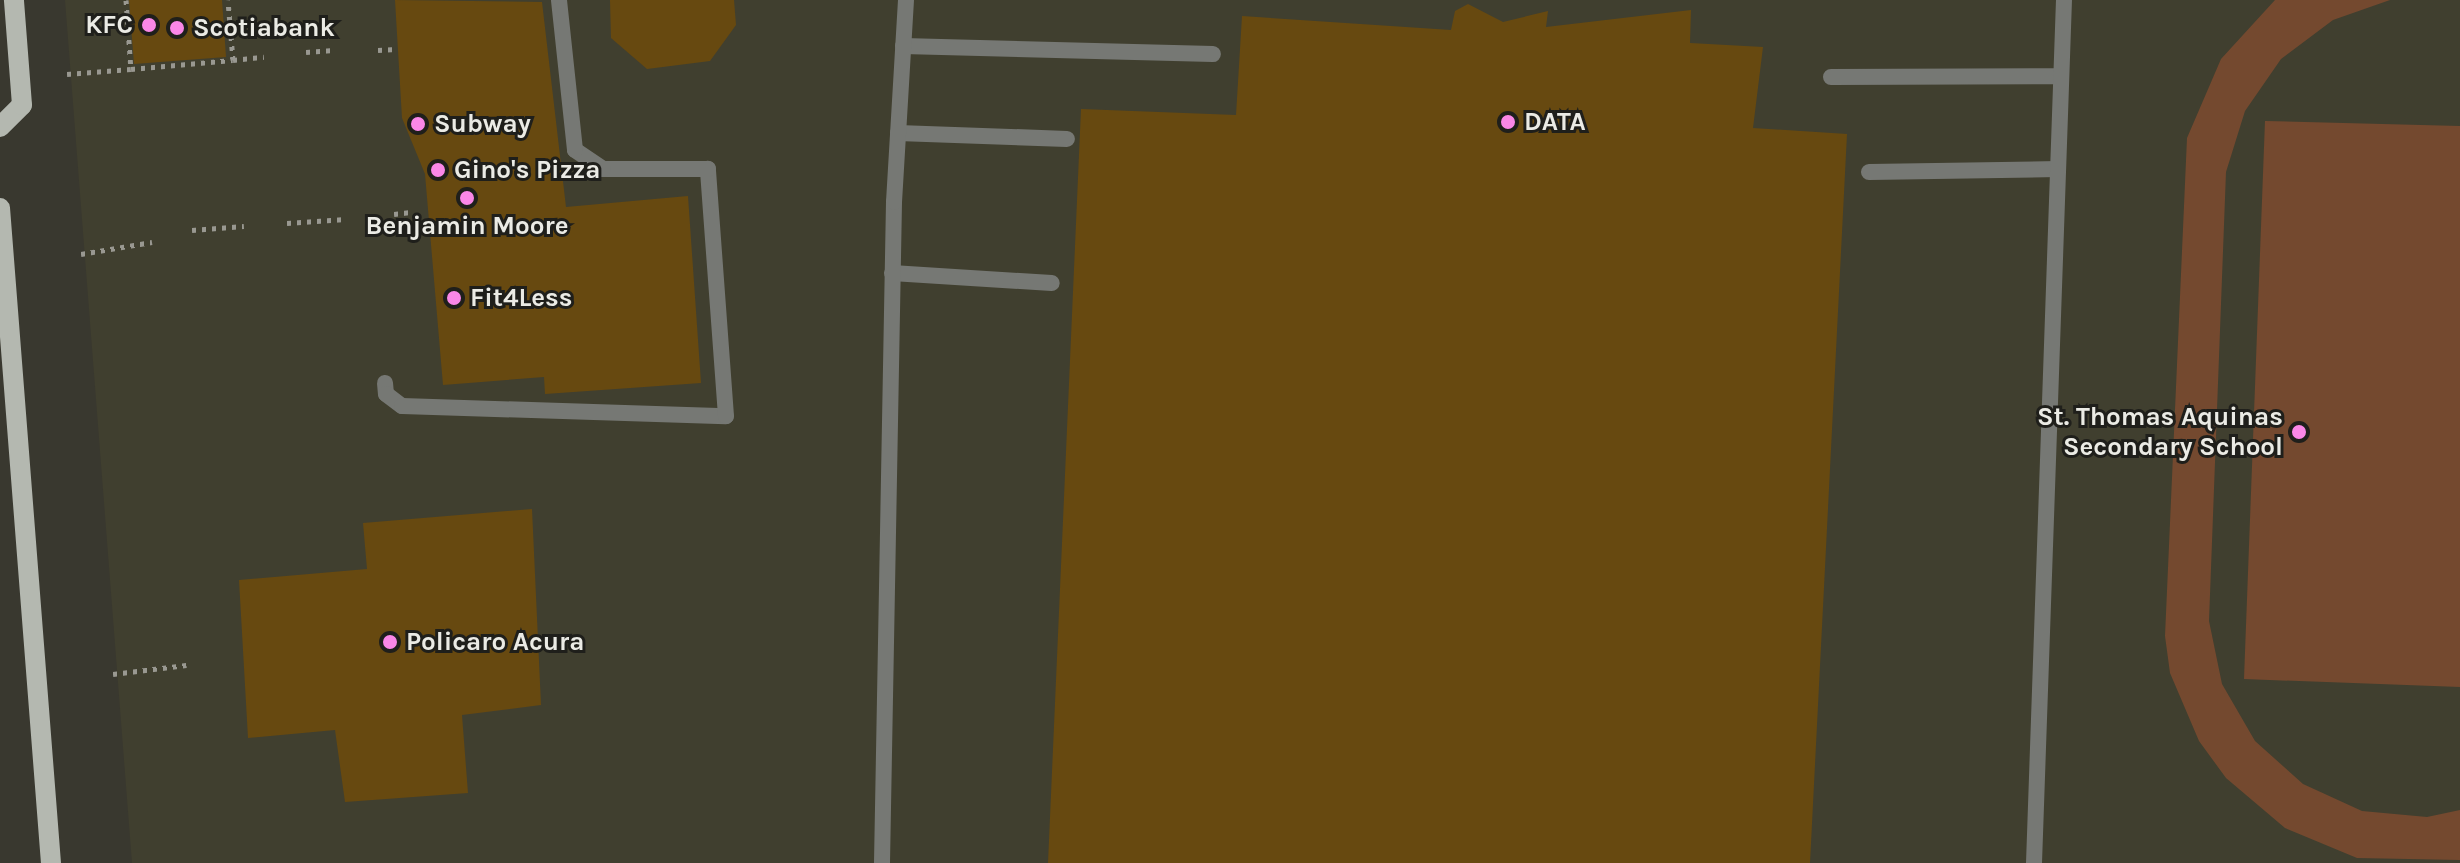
<!DOCTYPE html>
<style>
body{margin:0}
#map{position:relative;width:2460px;height:863px;overflow:hidden;background:#39382f;font-family:Karla,sans-serif}
div>[style]{position:absolute}
[style*='--x']{left:calc(var(--x)*1px);top:calc(var(--y)*1px);width:calc(var(--w)*1px);rotate:calc(var(--a)*1deg)}
.built>*{inset:0;background:#403f2f}
.green>*{inset:0;background:#74492f}
.building>*{inset:0;background:#674910}
.path>*{height:5px;margin-top:-2.5px;transform-origin:0;background:repeating-linear-gradient(90deg,#999891 0 4px,transparent 0 10px)}
.service>*{height:16px;margin:-8px;padding:0 8px;transform-origin:8px;border-radius:8px;background:#767874}
.primary>*{height:20px;margin:-10px;padding:0 10px;transform-origin:10px;border-radius:10px;background:#b4b8b0}
.dots>*{width:22px;height:22px;translate:-50% -50%;box-sizing:border-box;border:4px solid #1f1f1b;border-radius:50%}
span{translate:-50% -50%;white-space:nowrap;text-align:center;line-height:1.15;-webkit-text-stroke:6px #1f1f1b;paint-order:stroke}
.poi-label{font-size:26px;color:#ebebe5;font-weight:700}
.right{translate:-100% -50%;text-align:right}
.left{translate:0 -50%;text-align:left}
</style>
<div id="map">
<div class="built">
<div style="clip-path:polygon(65px 0,2460px 0,2460px 863px,132px 863px)"></div>
</div>
<div class="green">
<div style="clip-path:polygon(2275px 0,2390px 0,2333px 20px,2281px 59px,2245px 111px,2226px 172px,2209px 621px,2222px 684px,2255px 741px,2303px 784px,2362px 811px,2427px 817px,2460px 810px,2460px 860px,2357px 858px,2285px 828px,2226px 778px,2199px 741px,2170px 673px,2165px 636px,2187px 138px,2221px 59px)"></div>
<div style="clip-path:polygon(2265px 121px,2460px 126px,2460px 687px,2244px 679px)"></div>
</div>
<div class="building">
<div style="clip-path:polygon(129px 0,222px 0,226px 57px,134px 64px)"></div>
<div style="clip-path:polygon(395px 0,542px 2px,566px 207px,688px 196px,701px 383px,545px 394px,544px 377px,443px 385px,425px 174px,402px 118px)"></div>
<div style="clip-path:polygon(610px 0,734px 0,736px 25px,710px 61px,647px 69px,611px 38px)"></div>
<div style="clip-path:polygon(1468px 4px,1503px 22px,1548px 11px,1546px 27px,1691px 10px,1690px 43px,1763px 47px,1753px 128px,1847px 134px,1810px 863px,1048px 863px,1081px 109px,1236px 115px,1242px 16px,1451px 30px,1455px 11px)"></div>
<div style="clip-path:polygon(532px 509px,541px 705px,462px 715px,468px 793px,345px 802px,335px 730px,248px 738px,239px 580px,367px 569px,363px 523px)"></div>
</div>
<div class="path">
<div style="--x:126;--y:0;--w:69;--a:85.9"></div>
<div style="--x:131;--y:69;--w:102;--a:-5"></div>
<div style="--x:233;--y:60;--w:60;--a:-94.8"></div>
<div style="--x:378;--y:50;--w:18;--a:-3"></div>
<div style="--x:306;--y:52;--w:28;--a:-4"></div>
<div style="--x:233;--y:60;--w:31;--a:-6"></div>
<div style="--x:67;--y:74;--w:64;--a:-4.5"></div>
<div style="--x:394;--y:214;--w:17;--a:-7"></div>
<div style="--x:287;--y:223;--w:59;--a:-3.9"></div>
<div style="--x:192;--y:230;--w:52;--a:-4.4"></div>
<div style="--x:81;--y:254;--w:72;--a:-9.6"></div>
<div style="--x:113;--y:674;--w:74;--a:-7"></div>
</div>
<div class="service">
<div style="--x:903;--y:46;--w:310;--a:1.5"></div>
<div style="--x:1831;--y:77;--w:230;--a:-0.2"></div>
<div style="--x:898;--y:133;--w:169;--a:2"></div>
<div style="--x:1869;--y:172;--w:189;--a:-0.9"></div>
<div style="--x:892;--y:273;--w:160;--a:3.6"></div>
<div style="--x:385;--y:383;--w:11;--a:85"></div>
<div style="--x:386;--y:394;--w:20;--a:37"></div>
<div style="--x:402;--y:406;--w:324;--a:1.8"></div>
<div style="--x:726;--y:416;--w:248;--a:-94.2"></div>
<div style="--x:708;--y:169;--w:105;--a:180"></div>
<div style="--x:603;--y:169;--w:34;--a:-146"></div>
<div style="--x:575;--y:150;--w:151;--a:-96.1"></div>
<div style="--x:882;--y:863;--w:661;--a:-88.96"></div>
<div style="--x:894;--y:202;--w:202;--a:-86.6"></div>
<div style="--x:2034;--y:863;--w:864;--a:-88.01"></div>
</div>
<div class="primary">
<div style="--x:0;--y:127;--w:31;--a:-45"></div>
<div style="--x:22;--y:105;--w:105;--a:-94.4"></div>
<div style="--x:0;--y:208;--w:657;--a:85.55"></div>
</div>
<div class="dots">
<div style="left:149px;top:25px;background:#fa87e7"></div>
<div style="left:177px;top:28px;background:#fa87e7"></div>
<div style="left:1508px;top:122px;background:#fa87e7"></div>
<div style="left:418px;top:124px;background:#fa87e7"></div>
<div style="left:438px;top:170px;background:#fa87e7"></div>
<div style="left:467px;top:198px;background:#fa87e7"></div>
<div style="left:454px;top:298px;background:#fa87e7"></div>
<div style="left:2299px;top:432px;background:#fa87e7"></div>
<div style="left:390px;top:642px;background:#fa87e7"></div>
</div>
<div class="poi-label">
<span class="right" style="left:133px;top:25px">KFC</span>
<span class="left" style="left:193px;top:28px">Scotiabank</span>
<span class="left" style="left:1524px;top:122px">DATA</span>
<span class="left" style="left:434px;top:124px">Subway</span>
<span class="left" style="left:454px;top:170px">Gino's Pizza</span>
<span style="left:467px;top:226px">Benjamin Moore</span>
<span class="left" style="left:470px;top:298px">Fit4Less</span>
<span class="right" style="left:2283px;top:432px">St. Thomas Aquinas<br>Secondary School</span>
<span class="left" style="left:406px;top:642px">Policaro Acura</span>
</div>
</div>
